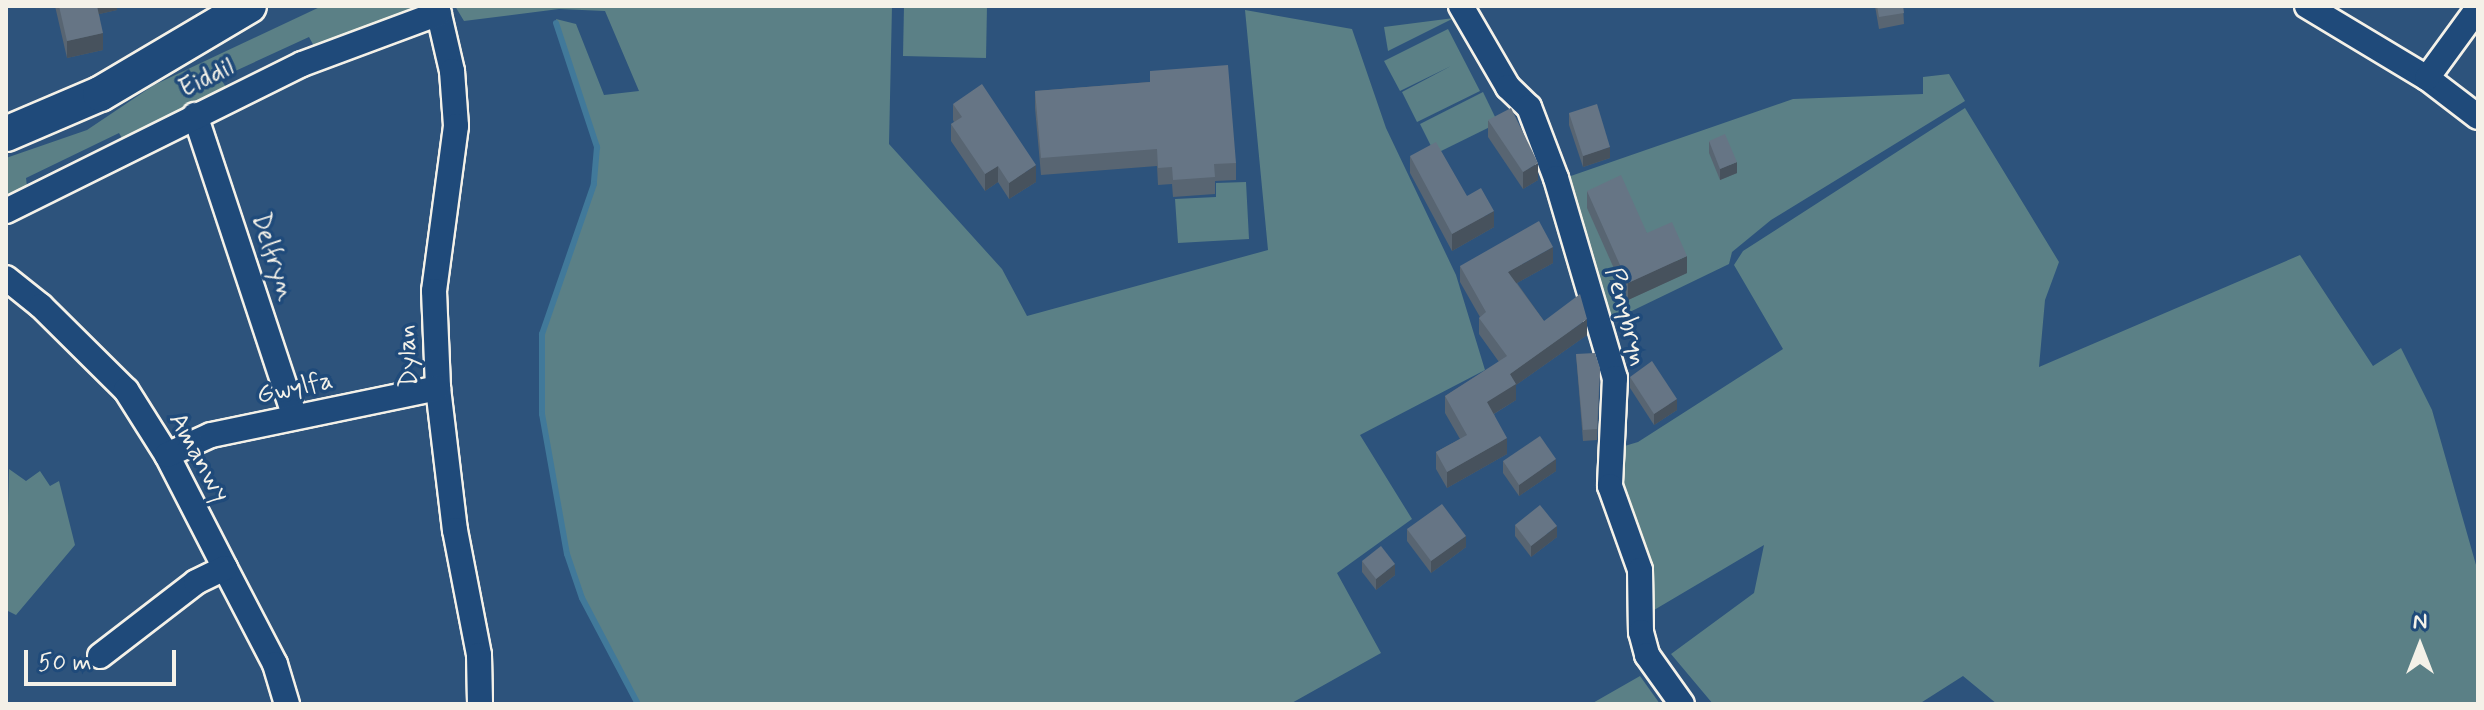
<!DOCTYPE html>
<style>
body{margin:0}
#map{position:relative;width:2484px;height:710px;overflow:hidden;background:#2d537c;font-family:Mynerve,sans-serif}
div>[style]{position:absolute}
[style*='--x']{left:calc(var(--x)*1px);top:calc(var(--y)*1px);width:calc(var(--w)*1px);rotate:calc(var(--a)*1deg)}
.green>*{inset:0;background:#5b8086}
.stream>*{height:6px;margin:-3px;padding:0 3px;transform-origin:3px;border-radius:3px;background:#41799a}
.roads{filter:drop-shadow(2px 0 #f4f1e8) drop-shadow(-2px 0 #f4f1e8) drop-shadow(0 2px #f4f1e8) drop-shadow(0 -2px #f4f1e8)}
.minor>*{height:24px;margin:-12px;padding:0 12px;transform-origin:12px;border-radius:12px;background:#1f4a7a}
.secondary>*{height:34px;margin:-17px;padding:0 17px;transform-origin:17px;border-radius:17px;background:#1f4a7a}
.wall>*{inset:0;background:#586572}
.shaded-wall>*{inset:0;background:#47525d}
.building>*{inset:0;background:#667585}
span{translate:-50% -50%;white-space:nowrap;text-align:center;line-height:1.15;-webkit-text-stroke:7px #1f4a7a;paint-order:stroke}
.street-label{font-size:26px;color:#f4f1e8}
.frame{position:absolute;inset:0;border:8px solid #f4f1e8;pointer-events:none}
.north{position:absolute;left:2380px;top:606px;width:80px;height:80px;-webkit-text-stroke:6px #1f4a7a;paint-order:stroke;rotate:0deg;font-size:22px;font-weight:700;line-height:32px;text-align:center;color:#f4f1e8}
.north::after{content:'';display:block;margin:auto;width:28px;height:36px;background:#f4f1e8;clip-path:polygon(50% 0,100% 100%,50% 72%,0 100%)}
.scale{position:absolute;left:24px;top:650px;width:152px;height:36px;box-sizing:border-box;border:4px solid #f4f1e8;border-top:0;padding-left:10px;font-size:24px;line-height:28px;white-space:nowrap;color:#f4f1e8;-webkit-text-stroke:6px #1f4a7a;paint-order:stroke}
</style>
<div id="map">
<div class="green">
<div style="clip-path:polygon(322px 6px,416px 6px,413px 12px,315px 48px,309px 37px,220px 78px,230px 93px,123px 140px,119px 133px,26px 178px,28px 195px,6px 206px,6px 158px,87px 130px,154px 85px)"></div>
<div style="clip-path:polygon(455px 6px,892px 6px,889px 144px,1002px 269px,1027px 316px,1268px 250px,1245px 10px,1352px 29px,1386px 128px,1456px 275px,1485px 370px,1360px 435px,1412px 519px,1337px 573px,1381px 653px,1290px 704px,638px 704px,583px 598px,567px 554px,542px 414px,542px 334px,594px 184px,597px 147px,556px 19px,576px 24px,604px 95px,639px 91px,605px 11px,559px 9px,464px 21px)"></div>
<div style="clip-path:polygon(904px 6px,987px 6px,986px 58px,903px 56px)"></div>
<div style="clip-path:polygon(1454px 18px,1388px 51px,1384px 27px)"></div>
<div style="clip-path:polygon(1448px 29px,1480px 91px,1417px 122px,1402px 92px,1451px 66px,1400px 91px,1384px 61px)"></div>
<div style="clip-path:polygon(1949px 74px,1965px 101px,1771px 220px,1732px 252px,1729px 264px,1609px 322px,1565px 178px,1793px 99px,1923px 94px,1923px 77px)"></div>
<div style="clip-path:polygon(1483px 92px,1498px 123px,1435px 154px,1420px 124px)"></div>
<div style="clip-path:polygon(1965px 108px,2059px 262px,2045px 300px,2039px 367px,2300px 255px,2373px 366px,2401px 348px,2432px 410px,2478px 572px,2478px 704px,1997px 704px,1963px 676px,1919px 704px,1713px 704px,1671px 654px,1754px 593px,1764px 545px,1649px 613px,1623px 509px,1618px 448px,1638px 442px,1783px 349px,1734px 265px,1743px 251px)"></div>
<div style="clip-path:polygon(1246px 182px,1249px 239px,1178px 243px,1175px 199px,1216px 197px,1216px 183px)"></div>
<div style="clip-path:polygon(9px 469px,26px 481px,40px 471px,50px 486px,59px 481px,75px 545px,16px 615px,6px 610px)"></div>
<div style="clip-path:polygon(1640px 676px,1660px 704px,1591px 704px)"></div>
</div>
<div class="stream">
<div style="--x:556;--y:23;--w:131;--a:71.7"></div>
<div style="--x:597;--y:147;--w:37;--a:95"></div>
<div style="--x:594;--y:184;--w:159;--a:109.1"></div>
<div style="--x:542;--y:334;--w:80;--a:90"></div>
<div style="--x:542;--y:414;--w:142;--a:79.9"></div>
<div style="--x:567;--y:554;--w:46;--a:71.2"></div>
<div style="--x:582;--y:598;--w:120;--a:62.2"></div>
</div>
<div class="roads">
<div class="minor">
<div style="--x:437;--y:6;--w:67;--a:77"></div>
<div style="--x:452;--y:71;--w:55;--a:85.8"></div>
<div style="--x:456;--y:126;--w:166;--a:97.6"></div>
<div style="--x:434;--y:291;--w:97;--a:87.6"></div>
<div style="--x:438;--y:388;--w:143;--a:83.2"></div>
<div style="--x:455;--y:530;--w:127;--a:79.1"></div>
<div style="--x:479;--y:655;--w:49;--a:88.8"></div>
<div style="--x:1461;--y:6;--w:94;--a:59.9"></div>
<div style="--x:1508;--y:87;--w:29;--a:44"></div>
<div style="--x:1529;--y:107;--w:76;--a:69.2"></div>
<div style="--x:1556;--y:178;--w:209;--a:73.6"></div>
<div style="--x:1615;--y:378;--w:108;--a:92.7"></div>
<div style="--x:1610;--y:486;--w:89;--a:70.3"></div>
<div style="--x:1640;--y:570;--w:62;--a:89.1"></div>
<div style="--x:1641;--y:632;--w:24;--a:75"></div>
<div style="--x:1647;--y:655;--w:60;--a:54.5"></div>
<div style="--x:2307;--y:6;--w:140;--a:31"></div>
<div style="--x:2427;--y:78;--w:64;--a:37.4"></div>
<div style="--x:2427;--y:78;--w:87;--a:-53.9"></div>
<div style="--x:195;--y:115;--w:318;--a:71.7"></div>
<div style="--x:6;--y:211;--w:330;--a:-26.4"></div>
<div style="--x:302;--y:64;--w:146;--a:-20.4"></div>
<div style="--x:6;--y:278;--w:45;--a:38.7"></div>
<div style="--x:41;--y:306;--w:120;--a:44.7"></div>
<div style="--x:126;--y:390;--w:77;--a:57.8"></div>
<div style="--x:167;--y:455;--w:127;--a:62.8"></div>
<div style="--x:225;--y:568;--w:108;--a:62.5"></div>
<div style="--x:275;--y:664;--w:42;--a:73.3"></div>
<div style="--x:167;--y:455;--w:48;--a:-24.4"></div>
<div style="--x:211;--y:435;--w:232;--a:-11.7"></div>
<div style="--x:100;--y:656;--w:121;--a:-37.6"></div>
<div style="--x:196;--y:582;--w:32;--a:-26"></div>
</div>
<div class="secondary">
<div style="--x:6;--y:134;--w:102;--a:-23.1"></div>
<div style="--x:100;--y:94;--w:173;--a:-30.6"></div>
</div>
</div>
<div class="wall">
<div style="clip-path:polygon(55px 6px,117px 6px,117px 10px,99px 14px,103px 50px,67px 58px)"></div>
<div style="clip-path:polygon(1875px 6px,1903px 6px,1904px 24px,1879px 29px)"></div>
<div style="clip-path:polygon(1150px 71px,1236px 163px,1236px 180px,1215px 181px,1215px 194px,1173px 197px,1172px 184px,1158px 185px,1157px 166px,1041px 175px,1035px 108px,1035px 91px,1150px 82px)"></div>
<div style="clip-path:polygon(953px 104px,1036px 182px,1009px 199px,998px 182px,985px 191px,951px 141px,951px 124px,954px 122px,953px 120px)"></div>
<div style="clip-path:polygon(1569px 113px,1610px 158px,1583px 167px,1569px 125px)"></div>
<div style="clip-path:polygon(1488px 120px,1538px 180px,1523px 189px,1488px 137px)"></div>
<div style="clip-path:polygon(1709px 141px,1737px 173px,1720px 180px,1709px 153px)"></div>
<div style="clip-path:polygon(1410px 156px,1467px 196px,1494px 227px,1452px 251px,1410px 173px)"></div>
<div style="clip-path:polygon(1587px 191px,1647px 233px,1687px 273px,1628px 300px,1587px 208px)"></div>
<div style="clip-path:polygon(1553px 263px,1517px 283px,1544px 321px,1587px 335px,1516px 385px,1516px 400px,1494px 414px,1507px 454px,1447px 488px,1436px 469px,1436px 452px,1460px 439px,1445px 413px,1445px 396px,1499px 362px,1479px 334px,1479px 318px,1480px 317px,1460px 282px,1460px 266px)"></div>
<div style="clip-path:polygon(1576px 354px,1600px 368px,1597px 440px,1583px 441px)"></div>
<div style="clip-path:polygon(1630px 377px,1677px 410px,1654px 425px,1630px 388px)"></div>
<div style="clip-path:polygon(1503px 461px,1556px 471px,1519px 496px,1503px 473px)"></div>
<div style="clip-path:polygon(1515px 525px,1557px 537px,1531px 557px,1515px 536px)"></div>
<div style="clip-path:polygon(1407px 529px,1466px 547px,1431px 573px,1407px 541px)"></div>
<div style="clip-path:polygon(1362px 561px,1395px 575px,1376px 590px,1362px 572px)"></div>
</div>
<div class="shaded-wall">
<div style="clip-path:polygon(95px 6px,117px 6px,117px 10px,95px 15px)"></div>
<div style="clip-path:polygon(103px 33px,103px 50px,67px 58px,67px 41px)"></div>
<div style="clip-path:polygon(1610px 147px,1610px 158px,1583px 167px,1583px 156px)"></div>
<div style="clip-path:polygon(1737px 162px,1737px 173px,1720px 180px,1720px 169px)"></div>
<div style="clip-path:polygon(1538px 163px,1538px 180px,1523px 189px,1523px 172px)"></div>
<div style="clip-path:polygon(1036px 165px,1036px 182px,1009px 199px,1009px 183px)"></div>
<div style="clip-path:polygon(998px 166px,998px 182px,985px 191px,985px 174px)"></div>
<div style="clip-path:polygon(1494px 211px,1494px 227px,1452px 251px,1452px 234px)"></div>
<div style="clip-path:polygon(1553px 247px,1553px 263px,1508px 288px,1508px 272px)"></div>
<div style="clip-path:polygon(1687px 256px,1687px 273px,1628px 300px,1628px 283px)"></div>
<div style="clip-path:polygon(1587px 319px,1587px 335px,1516px 385px,1516px 400px,1487px 418px,1487px 402px,1510px 374px)"></div>
<div style="clip-path:polygon(1677px 399px,1677px 410px,1654px 425px,1654px 414px)"></div>
<div style="clip-path:polygon(1507px 438px,1507px 454px,1447px 488px,1447px 472px)"></div>
<div style="clip-path:polygon(1556px 459px,1556px 471px,1519px 496px,1519px 485px)"></div>
<div style="clip-path:polygon(1557px 526px,1557px 537px,1531px 557px,1531px 546px)"></div>
<div style="clip-path:polygon(1466px 536px,1466px 547px,1431px 573px,1431px 561px)"></div>
<div style="clip-path:polygon(1395px 564px,1395px 575px,1376px 590px,1376px 579px)"></div>
</div>
<div class="building">
<div style="clip-path:polygon(59px 6px,97px 6px,103px 33px,67px 41px)"></div>
<div style="clip-path:polygon(1877px 6px,1903px 6px,1904px 13px,1879px 17px)"></div>
<div style="clip-path:polygon(1228px 65px,1236px 163px,1214px 164px,1215px 177px,1173px 180px,1172px 167px,1158px 168px,1157px 149px,1041px 158px,1035px 91px,1150px 82px,1150px 71px)"></div>
<div style="clip-path:polygon(982px 84px,1036px 165px,1009px 183px,998px 166px,985px 174px,951px 124px,962px 117px,953px 104px)"></div>
<div style="clip-path:polygon(1597px 104px,1610px 147px,1583px 156px,1569px 113px)"></div>
<div style="clip-path:polygon(1511px 108px,1538px 163px,1523px 172px,1488px 120px)"></div>
<div style="clip-path:polygon(1725px 134px,1737px 162px,1720px 169px,1709px 141px)"></div>
<div style="clip-path:polygon(1436px 142px,1467px 196px,1481px 188px,1494px 211px,1452px 234px,1410px 156px)"></div>
<div style="clip-path:polygon(1621px 175px,1647px 233px,1672px 222px,1687px 256px,1628px 283px,1587px 191px)"></div>
<div style="clip-path:polygon(1539px 221px,1553px 247px,1508px 272px,1544px 321px,1580px 294px,1587px 319px,1510px 374px,1516px 384px,1487px 402px,1507px 438px,1447px 472px,1436px 452px,1467px 435px,1445px 396px,1507px 356px,1479px 318px,1486px 312px,1460px 266px)"></div>
<div style="clip-path:polygon(1595px 353px,1600px 368px,1597px 429px,1583px 430px,1576px 354px)"></div>
<div style="clip-path:polygon(1652px 361px,1677px 399px,1654px 414px,1630px 377px)"></div>
<div style="clip-path:polygon(1540px 436px,1556px 459px,1519px 485px,1503px 461px)"></div>
<div style="clip-path:polygon(1442px 504px,1466px 536px,1431px 561px,1407px 529px)"></div>
<div style="clip-path:polygon(1540px 505px,1557px 526px,1531px 546px,1515px 525px)"></div>
<div style="clip-path:polygon(1381px 546px,1395px 564px,1376px 579px,1362px 561px)"></div>
</div>
<div class="street-label">
<span style="left:207px;top:79px;rotate:-26deg">Eiddil</span>
<span style="left:272px;top:257px;rotate:72deg">Delfryn</span>
<span style="left:1625px;top:317px;rotate:75deg">Penybryn</span>
<span style="left:409px;top:356px;rotate:-93deg">Dylan</span>
<span style="left:295px;top:389px;rotate:-12deg">Gwylfa</span>
<span style="left:198px;top:458px;rotate:61deg">Amanwy</span>
</div>
<div class="frame"></div>
<div class="north">N</div>
<div class="scale">50 m</div>
</div>
